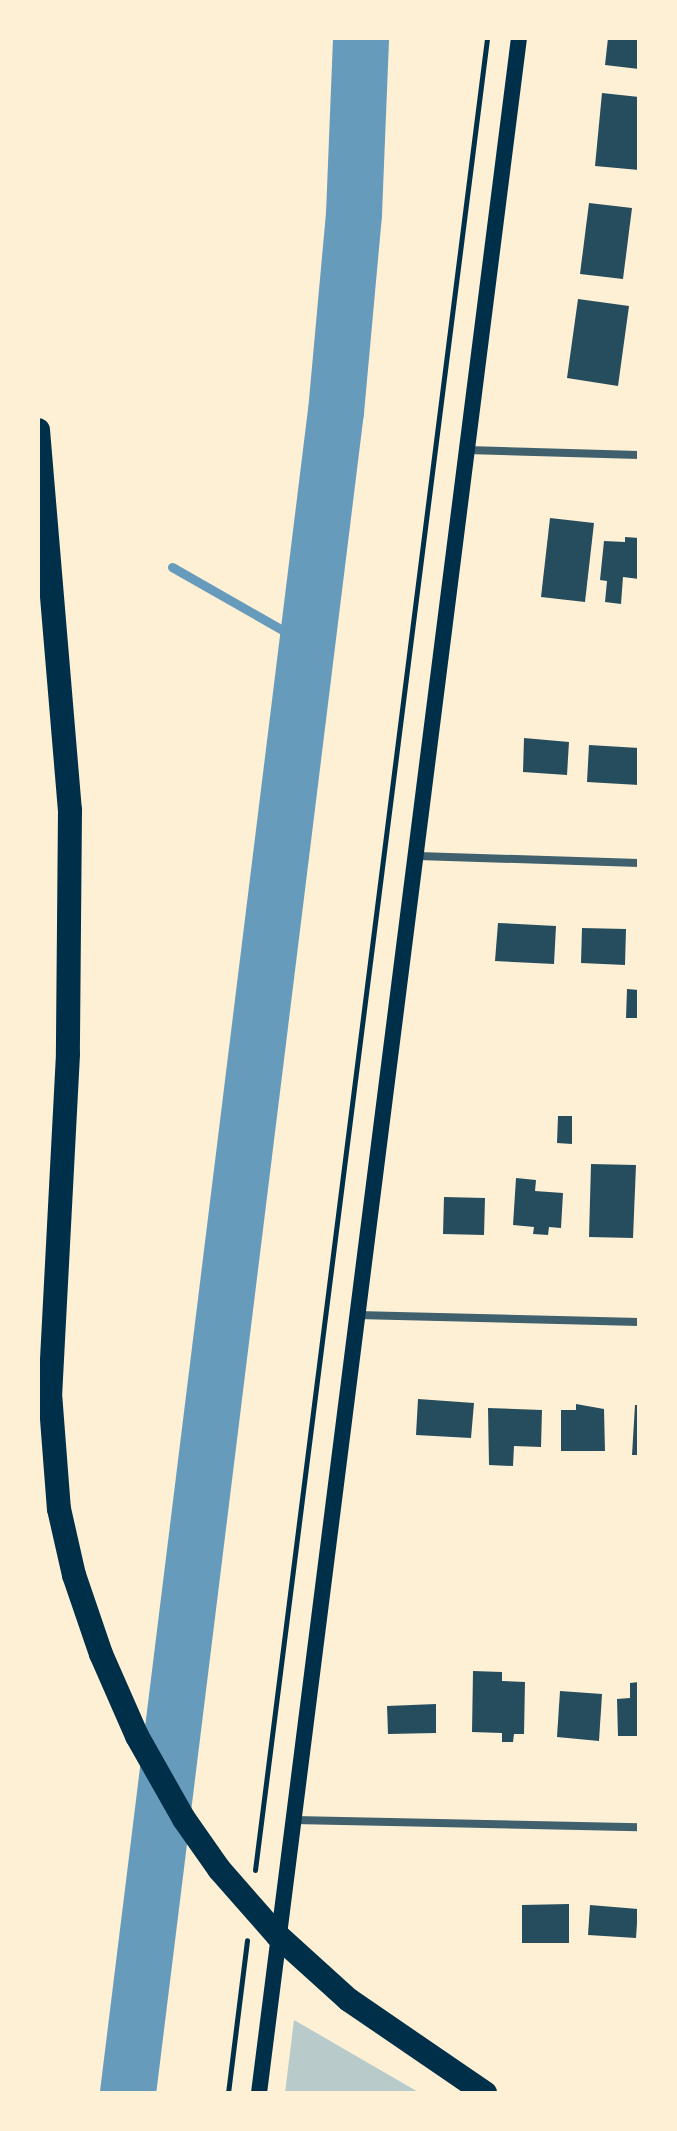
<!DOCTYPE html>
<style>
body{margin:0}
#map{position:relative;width:677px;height:2131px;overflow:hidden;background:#fdf0d5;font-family:"Fira Sans",sans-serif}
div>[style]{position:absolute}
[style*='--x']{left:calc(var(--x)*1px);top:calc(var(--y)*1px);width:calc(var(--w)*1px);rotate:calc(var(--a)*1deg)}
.green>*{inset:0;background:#b9caca}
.stream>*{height:9px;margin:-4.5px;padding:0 4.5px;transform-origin:4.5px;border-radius:4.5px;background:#669bbc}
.river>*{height:56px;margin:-28px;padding:0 28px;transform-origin:28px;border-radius:28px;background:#669bbc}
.building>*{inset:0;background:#264d5e}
.path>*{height:5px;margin:-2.5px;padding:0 2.5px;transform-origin:2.5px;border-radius:2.5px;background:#003049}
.minor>*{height:8px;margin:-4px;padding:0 4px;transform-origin:4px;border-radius:4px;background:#3f606c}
.secondary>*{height:16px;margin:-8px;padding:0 8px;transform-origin:8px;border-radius:8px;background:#003049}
.motorway>*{height:24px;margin:-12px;padding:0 12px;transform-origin:12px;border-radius:12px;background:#003049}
span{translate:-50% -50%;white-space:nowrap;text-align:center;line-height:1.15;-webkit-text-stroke:6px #fdf0d5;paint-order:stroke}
.frame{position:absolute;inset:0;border:40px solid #fdf0d5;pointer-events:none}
</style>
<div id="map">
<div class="green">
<div style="clip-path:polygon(294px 2020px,420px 2093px,285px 2093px)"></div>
</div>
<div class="stream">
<div style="--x:172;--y:567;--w:155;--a:29.7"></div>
</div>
<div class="river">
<div style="--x:128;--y:2093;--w:1694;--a:-82.95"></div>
<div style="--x:336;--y:412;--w:199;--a:-84.8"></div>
<div style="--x:354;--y:214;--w:176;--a:-87.7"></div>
</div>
<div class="building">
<div style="clip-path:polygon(608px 38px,639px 38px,639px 69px,605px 65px)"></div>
<div style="clip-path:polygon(602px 93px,639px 97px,639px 170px,595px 166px)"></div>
<div style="clip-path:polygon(589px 203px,632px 208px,623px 279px,580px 274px)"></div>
<div style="clip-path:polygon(578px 299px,629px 306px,618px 386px,567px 378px)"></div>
<div style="clip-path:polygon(550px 518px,594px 523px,585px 602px,541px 597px)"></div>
<div style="clip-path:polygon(625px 537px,639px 538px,639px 579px,623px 577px,621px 604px,605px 602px,607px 581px,600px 580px,604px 541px,625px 542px)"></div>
<div style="clip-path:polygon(524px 738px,569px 742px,567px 775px,523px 772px)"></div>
<div style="clip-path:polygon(589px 745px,639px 748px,639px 785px,587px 782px)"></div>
<div style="clip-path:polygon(498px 923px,556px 926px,554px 964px,495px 961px)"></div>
<div style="clip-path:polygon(582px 928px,626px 929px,625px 965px,581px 963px)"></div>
<div style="clip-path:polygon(627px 989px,639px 990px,639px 1018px,626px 1018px)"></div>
<div style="clip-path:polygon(558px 1116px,572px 1116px,572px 1144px,557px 1143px)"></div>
<div style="clip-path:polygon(591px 1164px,636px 1165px,633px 1238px,589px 1237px)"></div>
<div style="clip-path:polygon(516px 1178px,536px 1180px,535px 1191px,563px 1193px,561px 1228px,549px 1227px,548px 1235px,533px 1234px,534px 1227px,513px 1225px)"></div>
<div style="clip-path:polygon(444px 1197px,485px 1198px,484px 1235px,443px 1234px)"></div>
<div style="clip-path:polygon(418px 1399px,474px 1403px,471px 1438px,416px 1435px)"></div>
<div style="clip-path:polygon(576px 1404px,604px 1409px,605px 1451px,561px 1451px,561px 1410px,576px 1410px)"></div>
<div style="clip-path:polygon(635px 1405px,639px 1405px,639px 1455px,632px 1455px)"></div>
<div style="clip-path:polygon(488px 1408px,542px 1410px,541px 1447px,514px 1446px,513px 1466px,489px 1465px)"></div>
<div style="clip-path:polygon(473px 1671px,502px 1672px,502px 1681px,525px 1682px,524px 1734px,514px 1734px,513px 1742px,502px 1742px,502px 1733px,472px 1732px)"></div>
<div style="clip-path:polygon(639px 1682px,639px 1736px,618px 1736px,617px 1699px,630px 1698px,630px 1683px)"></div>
<div style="clip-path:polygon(560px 1691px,602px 1694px,599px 1741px,557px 1737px)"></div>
<div style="clip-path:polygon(436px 1704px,436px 1733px,388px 1734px,387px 1706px)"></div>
<div style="clip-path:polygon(569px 1904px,569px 1943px,522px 1943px,522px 1905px)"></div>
<div style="clip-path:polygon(590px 1905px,638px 1909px,636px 1938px,588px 1935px)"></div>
</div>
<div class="path">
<div style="--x:255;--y:1870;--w:1847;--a:-82.78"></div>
<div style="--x:228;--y:2093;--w:154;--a:-82.9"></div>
</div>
<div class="minor">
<div style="--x:467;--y:450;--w:172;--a:1.7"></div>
<div style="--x:418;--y:856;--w:221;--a:1.8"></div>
<div style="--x:357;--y:1315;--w:282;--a:1.4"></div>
<div style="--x:294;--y:1820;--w:345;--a:1.2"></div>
</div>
<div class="secondary">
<div style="--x:259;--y:2093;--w:2071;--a:-82.79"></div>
</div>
<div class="motorway">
<div style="--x:38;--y:430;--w:381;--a:85.2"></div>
<div style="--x:70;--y:810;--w:244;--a:90.5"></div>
<div style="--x:68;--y:1054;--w:339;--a:93"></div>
<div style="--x:50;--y:1393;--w:116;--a:85.6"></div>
<div style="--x:59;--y:1509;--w:68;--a:77.2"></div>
<div style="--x:74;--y:1575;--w:83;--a:71.1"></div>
<div style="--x:101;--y:1654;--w:90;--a:66.3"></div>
<div style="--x:137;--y:1736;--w:95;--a:60.5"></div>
<div style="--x:184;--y:1819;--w:61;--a:55"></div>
<div style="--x:219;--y:1869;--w:88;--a:48.7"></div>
<div style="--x:277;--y:1935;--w:97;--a:42.1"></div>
<div style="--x:349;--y:2000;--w:165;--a:34.4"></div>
</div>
<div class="frame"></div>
</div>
